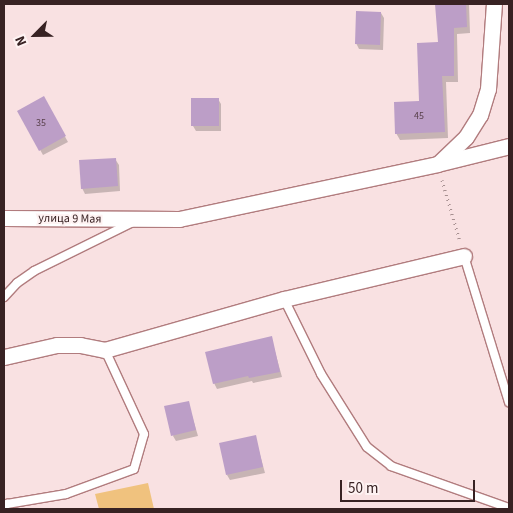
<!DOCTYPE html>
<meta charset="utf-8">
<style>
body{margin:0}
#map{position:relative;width:513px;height:513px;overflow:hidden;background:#f9e1e2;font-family:"Source Sans 3",sans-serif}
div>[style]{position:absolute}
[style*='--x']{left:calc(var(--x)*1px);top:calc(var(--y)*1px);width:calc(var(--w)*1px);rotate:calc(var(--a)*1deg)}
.green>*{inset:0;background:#f0c27e}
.shadow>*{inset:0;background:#0003}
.building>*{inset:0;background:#bc9ec7}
.path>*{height:3px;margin-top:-1.5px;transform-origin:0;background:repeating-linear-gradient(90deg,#a68f90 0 1px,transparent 0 5px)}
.roads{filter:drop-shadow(1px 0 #b17c7e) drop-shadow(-1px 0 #b17c7e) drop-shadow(0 1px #b17c7e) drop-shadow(0 -1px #b17c7e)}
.service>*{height:8px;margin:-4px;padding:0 4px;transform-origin:4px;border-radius:4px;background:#fff}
.minor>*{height:15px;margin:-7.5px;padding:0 7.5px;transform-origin:7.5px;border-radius:7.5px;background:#fff}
span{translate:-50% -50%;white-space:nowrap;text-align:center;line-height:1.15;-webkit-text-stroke:4px #fef2f2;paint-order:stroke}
.number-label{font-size:10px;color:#59414c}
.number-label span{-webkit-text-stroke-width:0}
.street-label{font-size:12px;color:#382223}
.frame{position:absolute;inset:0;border:5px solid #382223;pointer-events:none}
.north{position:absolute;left:10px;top:10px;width:50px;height:50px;-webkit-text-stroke:4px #fef2f2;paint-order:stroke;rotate:247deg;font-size:14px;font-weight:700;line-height:20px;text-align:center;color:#382223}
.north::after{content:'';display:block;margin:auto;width:18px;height:22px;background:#382223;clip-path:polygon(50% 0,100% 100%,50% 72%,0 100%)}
.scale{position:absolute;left:340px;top:480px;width:135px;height:22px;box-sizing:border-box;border:2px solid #382223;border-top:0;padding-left:6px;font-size:15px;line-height:18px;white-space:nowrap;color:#382223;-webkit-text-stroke:4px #fef2f2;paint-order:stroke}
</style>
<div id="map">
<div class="green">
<div style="clip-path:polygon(148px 483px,154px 509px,99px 509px,95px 494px)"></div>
</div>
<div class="shadow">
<div style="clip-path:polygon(436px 4px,469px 4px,470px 33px,457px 34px,458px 82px,446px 82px,448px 138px,400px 140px,396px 133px,420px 102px,439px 44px)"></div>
<div style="clip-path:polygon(381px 13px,384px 18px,383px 50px,359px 49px,356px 43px)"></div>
<div style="clip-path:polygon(43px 98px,68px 142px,43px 155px,19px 112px)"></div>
<div style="clip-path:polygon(218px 99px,221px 104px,221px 131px,196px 131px,193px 126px)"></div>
<div style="clip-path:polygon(115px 159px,119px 165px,120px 191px,85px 194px,82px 188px)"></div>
<div style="clip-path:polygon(271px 337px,282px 377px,253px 383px,252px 381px,217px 389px,214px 383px)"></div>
<div style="clip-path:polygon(188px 402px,198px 436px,176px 441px,173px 436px)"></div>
<div style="clip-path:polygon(255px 436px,265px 473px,230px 480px,227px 475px)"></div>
</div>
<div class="building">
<div style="clip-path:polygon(435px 4px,466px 4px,467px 27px,454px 28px,454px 76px,442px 76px,445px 132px,395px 134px,394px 102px,419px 101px,417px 43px,438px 42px)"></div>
<div style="clip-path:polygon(356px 11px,381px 12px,380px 45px,355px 44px)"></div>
<div style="clip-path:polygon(44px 96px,66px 136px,39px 151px,17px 111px)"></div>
<div style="clip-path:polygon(191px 98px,219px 98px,219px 126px,191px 126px)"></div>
<div style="clip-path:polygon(116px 158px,118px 186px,81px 189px,79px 160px)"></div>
<div style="clip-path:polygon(272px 336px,280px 372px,249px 378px,248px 376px,213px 384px,205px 352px)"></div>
<div style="clip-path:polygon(189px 401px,196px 430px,171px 436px,164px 406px)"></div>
<div style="clip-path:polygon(256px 435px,263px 467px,226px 475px,219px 443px)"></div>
</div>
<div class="path">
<div style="--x:442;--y:180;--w:64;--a:73.6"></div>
</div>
<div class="roads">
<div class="service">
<div style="--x:464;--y:256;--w:153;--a:72.9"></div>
<div style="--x:4;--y:297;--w:19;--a:-47"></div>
<div style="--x:17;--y:283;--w:21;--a:-35"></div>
<div style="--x:34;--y:271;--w:110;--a:-26.3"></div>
<div style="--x:284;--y:299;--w:84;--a:63.7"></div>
<div style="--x:321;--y:374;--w:86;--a:57.8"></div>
<div style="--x:367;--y:447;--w:31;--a:38"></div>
<div style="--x:391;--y:466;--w:125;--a:19.6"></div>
<div style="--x:4;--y:506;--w:4;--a:-34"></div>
<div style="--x:7;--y:504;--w:60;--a:-9.6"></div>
<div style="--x:66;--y:494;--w:72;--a:-20.2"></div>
<div style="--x:134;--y:469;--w:36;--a:-74"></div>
<div style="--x:144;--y:434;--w:93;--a:-114.9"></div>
</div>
<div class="minor">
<div style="--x:439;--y:163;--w:37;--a:-44"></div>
<div style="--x:466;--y:137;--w:26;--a:-58"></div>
<div style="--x:480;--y:115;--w:27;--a:-73"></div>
<div style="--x:488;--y:89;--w:85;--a:-86"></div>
<div style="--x:4;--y:218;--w:175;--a:0.3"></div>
<div style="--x:179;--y:219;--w:264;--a:-12"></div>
<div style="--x:437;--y:164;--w:74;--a:-14"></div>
<div style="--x:4;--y:357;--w:54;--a:-12.8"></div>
<div style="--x:57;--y:345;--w:23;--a:0"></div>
<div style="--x:80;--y:345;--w:25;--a:11"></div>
<div style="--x:105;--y:350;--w:186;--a:-15.9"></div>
<div style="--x:284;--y:299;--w:185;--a:-13.4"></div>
</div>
</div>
<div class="number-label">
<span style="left:419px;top:117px">45</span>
<span style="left:41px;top:124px">35</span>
</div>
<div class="street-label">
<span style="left:70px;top:219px;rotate:1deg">улица 9 Мая</span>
</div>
<div class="frame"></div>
<div class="north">N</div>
<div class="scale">50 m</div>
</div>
